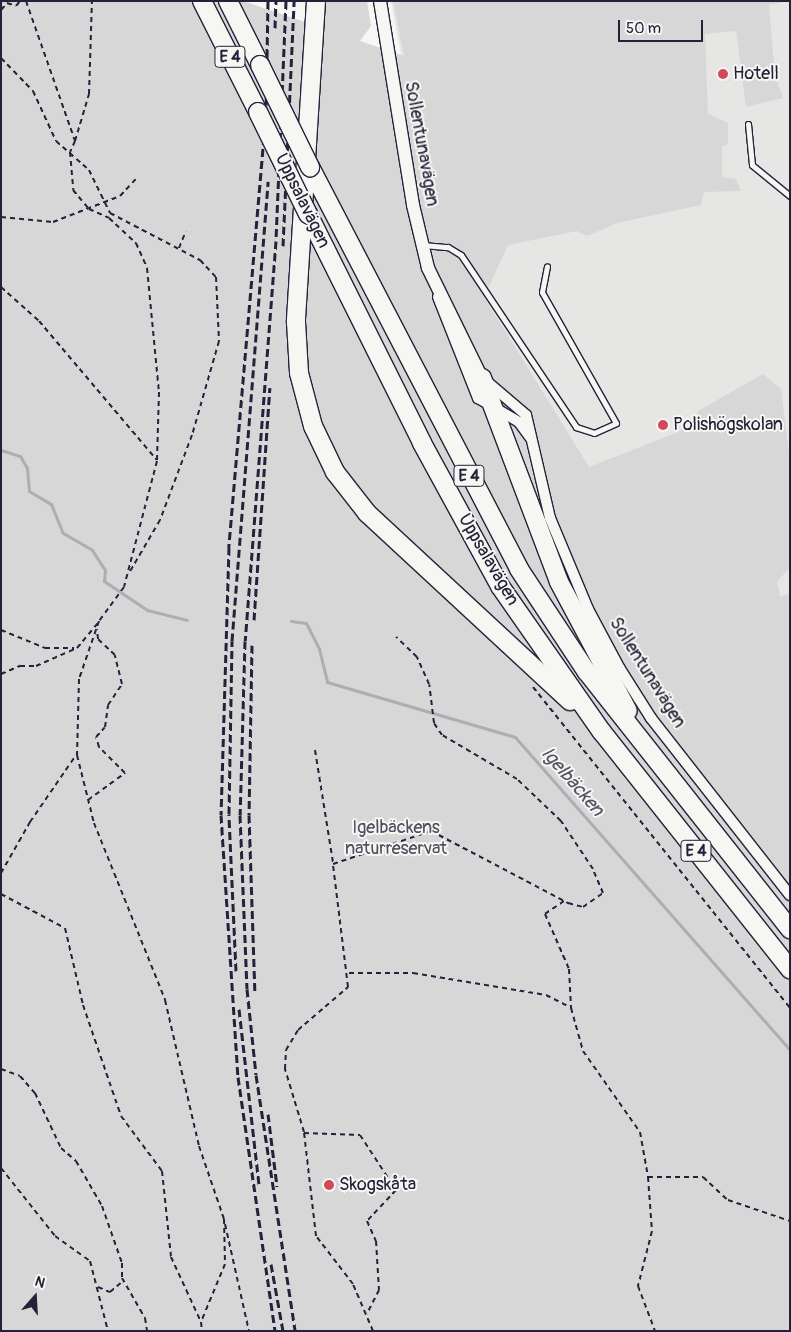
<!DOCTYPE html>
<meta charset="utf-8">
<style>
body{margin:0}
#map{position:relative;width:791px;height:1332px;overflow:hidden;background:#f6f6f2;font-family:Pangolin,sans-serif}
div>[style]{position:absolute}
[style*='--x']{left:calc(var(--x)*1px);top:calc(var(--y)*1px);width:calc(var(--w)*1px);rotate:calc(var(--a)*1deg)}
.built>*{inset:0;background:#e6e6e4}
.green>*{inset:0;background:#d7d7d7}
.stream>*{height:3px;margin:-1.5px;padding:0 1.5px;transform-origin:1.5px;border-radius:1.5px;background:#adadb3}
.path>*{height:2px;margin-top:-1px;transform-origin:0;background:repeating-linear-gradient(90deg,#22223b 0 5px,transparent 0 9px)}
.roads{filter:drop-shadow(1px 0 #22223b) drop-shadow(-1px 0 #22223b) drop-shadow(0 1px #22223b) drop-shadow(0 -1px #22223b)}
.service>*{height:5px;margin:-2.5px;padding:0 2.5px;transform-origin:2.5px;border-radius:2.5px;background:#f6f6f2}
.minor>*{height:10px;margin:-5px;padding:0 5px;transform-origin:5px;border-radius:5px;background:#f6f6f2}
.tertiary>*{height:12px;margin:-6px;padding:0 6px;transform-origin:6px;border-radius:6px;background:#f6f6f2}
.motorway>*{height:18px;margin:-9px;padding:0 9px;transform-origin:9px;border-radius:9px;background:#f6f6f2}
.rail>*{height:3px;margin-top:-1.5px;transform-origin:0;background:repeating-linear-gradient(90deg,#22223b 0 8px,transparent 0 12px)}
.bridges{filter:drop-shadow(1px 0 #22223b) drop-shadow(-1px 0 #22223b) drop-shadow(0 1px #22223b) drop-shadow(0 -1px #22223b)}
.motorway-bridge>*{height:18px;margin:-9px;padding:0 9px;transform-origin:9px;border-radius:9px;background:#f6f6f2}
.dots>*{width:14px;height:14px;translate:-50% -50%;box-sizing:border-box;border:2px solid #f6f6f2;border-radius:50%}
span{translate:-50% -50%;white-space:nowrap;text-align:center;line-height:1.15;-webkit-text-stroke:4px #f6f6f2;paint-order:stroke}
.shield-label span{padding:1px 4px;background:#f6f6f2;border:1px solid;border-radius:4px;-webkit-text-stroke-width:0}
.shield-label{font-size:16px;color:#22223b;font-weight:700}
.poi-label{font-size:18px;color:#22223b}
.left{translate:0 -50%;text-align:left}
.street-label{font-size:18px;color:#22223b}
.park-label{font-size:18px;color:#4f4f62}
.water-label{font-size:19px;color:#535365;font-style:italic}
.frame{position:absolute;inset:0;border:2px solid #22223b;pointer-events:none}
.north{position:absolute;left:10px;top:1272px;width:50px;height:50px;-webkit-text-stroke:4px #f6f6f2;paint-order:stroke;rotate:19deg;font-size:14px;font-weight:700;line-height:20px;text-align:center;color:#22223b}
.north::after{content:'';display:block;margin:auto;width:18px;height:22px;background:#22223b;clip-path:polygon(50% 0,100% 100%,50% 72%,0 100%)}
.scale{position:absolute;left:618px;top:20px;width:85px;height:22px;box-sizing:border-box;border:2px solid #22223b;border-top:0;padding-left:6px;font-size:15px;line-height:18px;white-space:nowrap;color:#22223b;-webkit-text-stroke:4px #f6f6f2;paint-order:stroke}
</style>
<div id="map">
<div class="built">
<div style="clip-path:polygon(391px 1px,790px 1px,790px 853px,442px 276px)"></div>
</div>
<div class="green">
<div style="clip-path:polygon(1px 1px,243px 1px,322px 28px,325px 1px,367px 1px,371px 26px,360px 41px,404px 56px,393px 1px,790px 1px,769px 5px,775px 76px,783px 98px,746px 107px,736px 31px,705px 34px,708px 114px,728px 123px,728px 144px,722px 147px,722px 177px,736px 179px,741px 191px,704px 192px,701px 205px,617px 223px,587px 236px,577px 231px,508px 245px,484px 297px,589px 467px,678px 432px,696px 421px,698px 411px,763px 374px,781px 389px,790px 462px,790px 567px,777px 582px,780px 596px,790px 594px,790px 1331px,1px 1331px)"></div>
</div>
<div class="stream">
<div style="--x:1;--y:450;--w:20;--a:18"></div>
<div style="--x:20;--y:456;--w:14;--a:60"></div>
<div style="--x:27;--y:468;--w:23;--a:85"></div>
<div style="--x:29;--y:491;--w:26;--a:31"></div>
<div style="--x:51;--y:504;--w:31;--a:68"></div>
<div style="--x:63;--y:533;--w:34;--a:30"></div>
<div style="--x:92;--y:550;--w:24;--a:57"></div>
<div style="--x:105;--y:570;--w:11;--a:95"></div>
<div style="--x:104;--y:581;--w:52;--a:34"></div>
<div style="--x:147;--y:610;--w:41;--a:14"></div>
<div style="--x:291;--y:621;--w:15;--a:8"></div>
<div style="--x:306;--y:623;--w:29;--a:63"></div>
<div style="--x:319;--y:649;--w:34;--a:76"></div>
<div style="--x:327;--y:682;--w:196;--a:16.3"></div>
<div style="--x:515;--y:737;--w:417;--a:48.7"></div>
</div>
<div class="path">
<div style="--x:26;--y:1;--w:148;--a:70.7"></div>
<div style="--x:75;--y:141;--w:12;--a:114"></div>
<div style="--x:70;--y:152;--w:38;--a:85"></div>
<div style="--x:73;--y:190;--w:25;--a:50"></div>
<div style="--x:89;--y:209;--w:22;--a:24"></div>
<div style="--x:109;--y:218;--w:37;--a:43"></div>
<div style="--x:136;--y:243;--w:27;--a:66"></div>
<div style="--x:147;--y:268;--w:125;--a:84.5"></div>
<div style="--x:159;--y:392;--w:69;--a:91.7"></div>
<div style="--x:157;--y:461;--w:130;--a:104.7"></div>
<div style="--x:124;--y:587;--w:42;--a:126.3"></div>
<div style="--x:99;--y:621;--w:61;--a:109"></div>
<div style="--x:79;--y:679;--w:76;--a:91.5"></div>
<div style="--x:77;--y:755;--w:70;--a:76"></div>
<div style="--x:94;--y:823;--w:191;--a:68.1"></div>
<div style="--x:165;--y:1000;--w:150;--a:76.9"></div>
<div style="--x:199;--y:1146;--w:77;--a:71.1"></div>
<div style="--x:224;--y:1219;--w:45;--a:88.7"></div>
<div style="--x:225;--y:1264;--w:63;--a:112.5"></div>
<div style="--x:201;--y:1322;--w:9;--a:84"></div>
<div style="--x:1;--y:10;--w:9;--a:-49"></div>
<div style="--x:7;--y:3;--w:9;--a:18"></div>
<div style="--x:16;--y:6;--w:6;--a:-51"></div>
<div style="--x:1;--y:58;--w:46;--a:45.9"></div>
<div style="--x:33;--y:91;--w:55;--a:65.3"></div>
<div style="--x:56;--y:141;--w:44;--a:41.3"></div>
<div style="--x:89;--y:170;--w:48;--a:64"></div>
<div style="--x:110;--y:213;--w:102;--a:27.6"></div>
<div style="--x:200;--y:260;--w:23;--a:47"></div>
<div style="--x:216;--y:277;--w:64;--a:87.3"></div>
<div style="--x:219;--y:341;--w:98;--a:106"></div>
<div style="--x:192;--y:435;--w:91;--a:110.6"></div>
<div style="--x:160;--y:520;--w:61;--a:120.3"></div>
<div style="--x:75;--y:141;--w:49;--a:-73.4"></div>
<div style="--x:89;--y:94;--w:93;--a:-88.2"></div>
<div style="--x:1;--y:217;--w:52;--a:5.5"></div>
<div style="--x:53;--y:222;--w:72;--a:-21.2"></div>
<div style="--x:120;--y:196;--w:23;--a:-47"></div>
<div style="--x:179;--y:248;--w:18;--a:-68"></div>
<div style="--x:1;--y:287;--w:51;--a:41.8"></div>
<div style="--x:39;--y:321;--w:182;--a:49.7"></div>
<div style="--x:1;--y:630;--w:48;--a:22.2"></div>
<div style="--x:45;--y:648;--w:29;--a:0"></div>
<div style="--x:1;--y:674;--w:21;--a:-23"></div>
<div style="--x:20;--y:666;--w:16;--a:0"></div>
<div style="--x:36;--y:666;--w:45;--a:-23.7"></div>
<div style="--x:77;--y:648;--w:33;--a:-50"></div>
<div style="--x:533;--y:687;--w:411;--a:51.3"></div>
<div style="--x:315;--y:750;--w:114;--a:80.9"></div>
<div style="--x:88;--y:800;--w:46;--a:-36.1"></div>
<div style="--x:125;--y:773;--w:37;--a:-135"></div>
<div style="--x:99;--y:747;--w:10;--a:-107"></div>
<div style="--x:96;--y:737;--w:13;--a:-48"></div>
<div style="--x:105;--y:727;--w:22;--a:-82"></div>
<div style="--x:108;--y:705;--w:25;--a:-56"></div>
<div style="--x:122;--y:684;--w:30;--a:-104"></div>
<div style="--x:115;--y:655;--w:23;--a:-137"></div>
<div style="--x:98;--y:639;--w:10;--a:-96"></div>
<div style="--x:1;--y:873;--w:59;--a:-60.4"></div>
<div style="--x:30;--y:822;--w:81;--a:-55.5"></div>
<div style="--x:1;--y:894;--w:72;--a:28"></div>
<div style="--x:65;--y:928;--w:79;--a:76.8"></div>
<div style="--x:83;--y:1005;--w:117;--a:71.1"></div>
<div style="--x:121;--y:1116;--w:69;--a:53.3"></div>
<div style="--x:162;--y:1171;--w:86;--a:84"></div>
<div style="--x:171;--y:1257;--w:72;--a:65.2"></div>
<div style="--x:564;--y:901;--w:23;--a:146"></div>
<div style="--x:545;--y:914;--w:60;--a:66.4"></div>
<div style="--x:569;--y:969;--w:39;--a:87"></div>
<div style="--x:349;--y:973;--w:64;--a:0"></div>
<div style="--x:413;--y:973;--w:135;--a:9.4"></div>
<div style="--x:546;--y:995;--w:28;--a:27"></div>
<div style="--x:571;--y:1008;--w:45;--a:74.4"></div>
<div style="--x:583;--y:1051;--w:99;--a:54.9"></div>
<div style="--x:640;--y:1132;--w:46;--a:79.9"></div>
<div style="--x:648;--y:1177;--w:55;--a:0"></div>
<div style="--x:703;--y:1177;--w:34;--a:43"></div>
<div style="--x:728;--y:1200;--w:65;--a:18.7"></div>
<div style="--x:1;--y:1069;--w:20;--a:20"></div>
<div style="--x:20;--y:1076;--w:23;--a:49"></div>
<div style="--x:35;--y:1093;--w:61;--a:64.7"></div>
<div style="--x:61;--y:1148;--w:20;--a:41"></div>
<div style="--x:76;--y:1161;--w:52;--a:60"></div>
<div style="--x:102;--y:1206;--w:60;--a:70.7"></div>
<div style="--x:122;--y:1263;--w:15;--a:90"></div>
<div style="--x:122;--y:1278;--w:46;--a:60.1"></div>
<div style="--x:145;--y:1318;--w:13;--a:81"></div>
<div style="--x:304;--y:1133;--w:56;--a:2"></div>
<div style="--x:360;--y:1135;--w:66;--a:56.8"></div>
<div style="--x:396;--y:1190;--w:42;--a:133.1"></div>
<div style="--x:367;--y:1221;--w:22;--a:66"></div>
<div style="--x:376;--y:1241;--w:49;--a:86.5"></div>
<div style="--x:379;--y:1290;--w:27;--a:117"></div>
<div style="--x:1;--y:1168;--w:87;--a:51.5"></div>
<div style="--x:55;--y:1236;--w:43;--a:35.5"></div>
<div style="--x:90;--y:1261;--w:72;--a:75.6"></div>
<div style="--x:648;--y:1177;--w:54;--a:85.8"></div>
<div style="--x:652;--y:1231;--w:57;--a:104.3"></div>
<div style="--x:638;--y:1286;--w:48;--a:69.3"></div>
<div style="--x:225;--y:1224;--w:110;--a:77.4"></div>
<div style="--x:98;--y:1287;--w:13;--a:23"></div>
<div style="--x:110;--y:1292;--w:17;--a:-40"></div>
<div style="--x:373;--y:1331;--w:51;--a:-113.1"></div>
<div style="--x:353;--y:1284;--w:61;--a:-127.6"></div>
<div style="--x:316;--y:1236;--w:105;--a:-96.6"></div>
<div style="--x:304;--y:1132;--w:66;--a:-106.8"></div>
<div style="--x:285;--y:1069;--w:19;--a:-87"></div>
<div style="--x:286;--y:1050;--w:23;--a:-59"></div>
<div style="--x:298;--y:1030;--w:66;--a:-40.7"></div>
<div style="--x:348;--y:987;--w:124;--a:-97"></div>
<div style="--x:333;--y:864;--w:103;--a:-18.6"></div>
<div style="--x:431;--y:831;--w:155;--a:27.7"></div>
<div style="--x:568;--y:903;--w:16;--a:15"></div>
<div style="--x:583;--y:907;--w:24;--a:-35"></div>
<div style="--x:603;--y:893;--w:26;--a:-113"></div>
<div style="--x:593;--y:869;--w:58;--a:-123.7"></div>
<div style="--x:561;--y:821;--w:61;--a:-136.3"></div>
<div style="--x:517;--y:779;--w:87;--a:-149.6"></div>
<div style="--x:442;--y:735;--w:14;--a:-124"></div>
<div style="--x:434;--y:723;--w:39;--a:-97"></div>
<div style="--x:429;--y:684;--w:30;--a:-114"></div>
<div style="--x:417;--y:657;--w:29;--a:-136"></div>
</div>
<div class="roads">
<div class="service">
<div style="--x:748;--y:124;--w:41;--a:84.4"></div>
<div style="--x:752;--y:165;--w:49;--a:39.2"></div>
<div style="--x:423;--y:245;--w:25;--a:5"></div>
<div style="--x:448;--y:247;--w:15;--a:32"></div>
<div style="--x:461;--y:255;--w:207;--a:56.2"></div>
<div style="--x:576;--y:427;--w:19;--a:18"></div>
<div style="--x:594;--y:433;--w:24;--a:-24"></div>
<div style="--x:616;--y:423;--w:150;--a:-119.5"></div>
<div style="--x:542;--y:292;--w:26;--a:-79"></div>
</div>
<div class="minor">
<div style="--x:438;--y:297;--w:109;--a:68.4"></div>
<div style="--x:478;--y:398;--w:48;--a:30.3"></div>
<div style="--x:519;--y:422;--w:19;--a:54"></div>
<div style="--x:485;--y:380;--w:54;--a:40.5"></div>
<div style="--x:526;--y:415;--w:106;--a:76.9"></div>
<div style="--x:550;--y:518;--w:99;--a:67.3"></div>
<div style="--x:588;--y:609;--w:68;--a:61.9"></div>
<div style="--x:620;--y:669;--w:58;--a:57.7"></div>
<div style="--x:651;--y:718;--w:225;--a:51.9"></div>
</div>
<div class="tertiary">
<div style="--x:380;--y:1;--w:207;--a:80.8"></div>
<div style="--x:413;--y:205;--w:65;--a:76.6"></div>
<div style="--x:428;--y:268;--w:123;--a:63.9"></div>
</div>
<div class="motorway">
<div style="--x:202;--y:1;--w:124;--a:63.2"></div>
<div style="--x:228;--y:1;--w:72;--a:63.4"></div>
<div style="--x:316;--y:1;--w:322;--a:93.6"></div>
<div style="--x:296;--y:322;--w:51;--a:86.6"></div>
<div style="--x:299;--y:373;--w:55;--a:75.2"></div>
<div style="--x:313;--y:426;--w:51;--a:64.4"></div>
<div style="--x:335;--y:472;--w:52;--a:52"></div>
<div style="--x:367;--y:513;--w:277;--a:42.8"></div>
<div style="--x:310;--y:167;--w:453;--a:62.5"></div>
<div style="--x:519;--y:569;--w:123;--a:56.6"></div>
<div style="--x:587;--y:672;--w:328;--a:51.7"></div>
<div style="--x:308;--y:214;--w:256;--a:63.5"></div>
<div style="--x:422;--y:443;--w:163;--a:61.4"></div>
<div style="--x:500;--y:586;--w:178;--a:55.1"></div>
<div style="--x:602;--y:732;--w:303;--a:51.6"></div>
<div style="--x:482;--y:378;--w:218;--a:69.3"></div>
<div style="--x:559;--y:582;--w:146;--a:61.9"></div>
</div>
</div>
<div class="rail">
<div style="--x:268;--y:1;--w:112;--a:91"></div>
<div style="--x:266;--y:113;--w:436;--a:94.9"></div>
<div style="--x:229;--y:547;--w:268;--a:91.7"></div>
<div style="--x:221;--y:815;--w:263;--a:86.3"></div>
<div style="--x:238;--y:1077;--w:257;--a:81.7"></div>
<div style="--x:286;--y:1;--w:240;--a:92.4"></div>
<div style="--x:276;--y:241;--w:401;--a:94.4"></div>
<div style="--x:245;--y:641;--w:174;--a:91.6"></div>
<div style="--x:240;--y:815;--w:174;--a:87.7"></div>
<div style="--x:247;--y:989;--w:86;--a:84"></div>
<div style="--x:256;--y:1075;--w:259;--a:81.3"></div>
<div style="--x:275;--y:28;--w:27;--a:-88"></div>
<div style="--x:283;--y:246;--w:245;--a:-87.4"></div>
<div style="--x:254;--y:620;--w:233;--a:-86.1"></div>
<div style="--x:252;--y:645;--w:170;--a:91"></div>
<div style="--x:249;--y:815;--w:177;--a:88.1"></div>
<div style="--x:236;--y:971;--w:157;--a:-92.6"></div>
<div style="--x:229;--y:814;--w:173;--a:-89"></div>
<div style="--x:232;--y:641;--w:461;--a:-85.5"></div>
<div style="--x:239;--y:1009;--w:177;--a:83.5"></div>
<div style="--x:268;--y:1114;--w:73;--a:82.9"></div>
<div style="--x:271;--y:1264;--w:68;--a:79.8"></div>
</div>
<div class="bridges">
<div class="motorway-bridge">
<div style="--x:260;--y:65;--w:114;--a:63.9"></div>
<div style="--x:258;--y:112;--w:114;--a:63.9"></div>
</div>
</div>
<div class="dots">
<div style="left:723px;top:74px;background:#d1495b"></div>
<div style="left:663px;top:425px;background:#d1495b"></div>
<div style="left:329px;top:1185px;background:#d1495b"></div>
</div>
<div class="shield-label">
<span style="left:230px;top:57px">E 4</span>
<span style="left:469px;top:476px">E 4</span>
<span style="left:696px;top:851px">E 4</span>
</div>
<div class="poi-label">
<span class="left" style="left:733px;top:74px">Hotell</span>
<span class="left" style="left:673px;top:425px">Polishögskolan</span>
<span class="left" style="left:339px;top:1185px">Skogskåta</span>
</div>
<div class="street-label">
<span style="left:421px;top:144px;rotate:80deg">Sollentunavägen</span>
<span style="left:302px;top:201px;rotate:64deg">Uppsalavägen</span>
<span style="left:488px;top:560px;rotate:60deg">Uppsalavägen</span>
<span style="left:647px;top:673px;rotate:58deg">Sollentunavägen</span>
</div>
<div class="park-label">
<span style="left:396px;top:839px">Igelbäckens<br>naturreservat</span>
</div>
<div class="water-label">
<span style="left:572px;top:782px;rotate:49deg">Igelbäcken</span>
</div>
<div class="frame"></div>
<div class="north">N</div>
<div class="scale">50 m</div>
</div>
